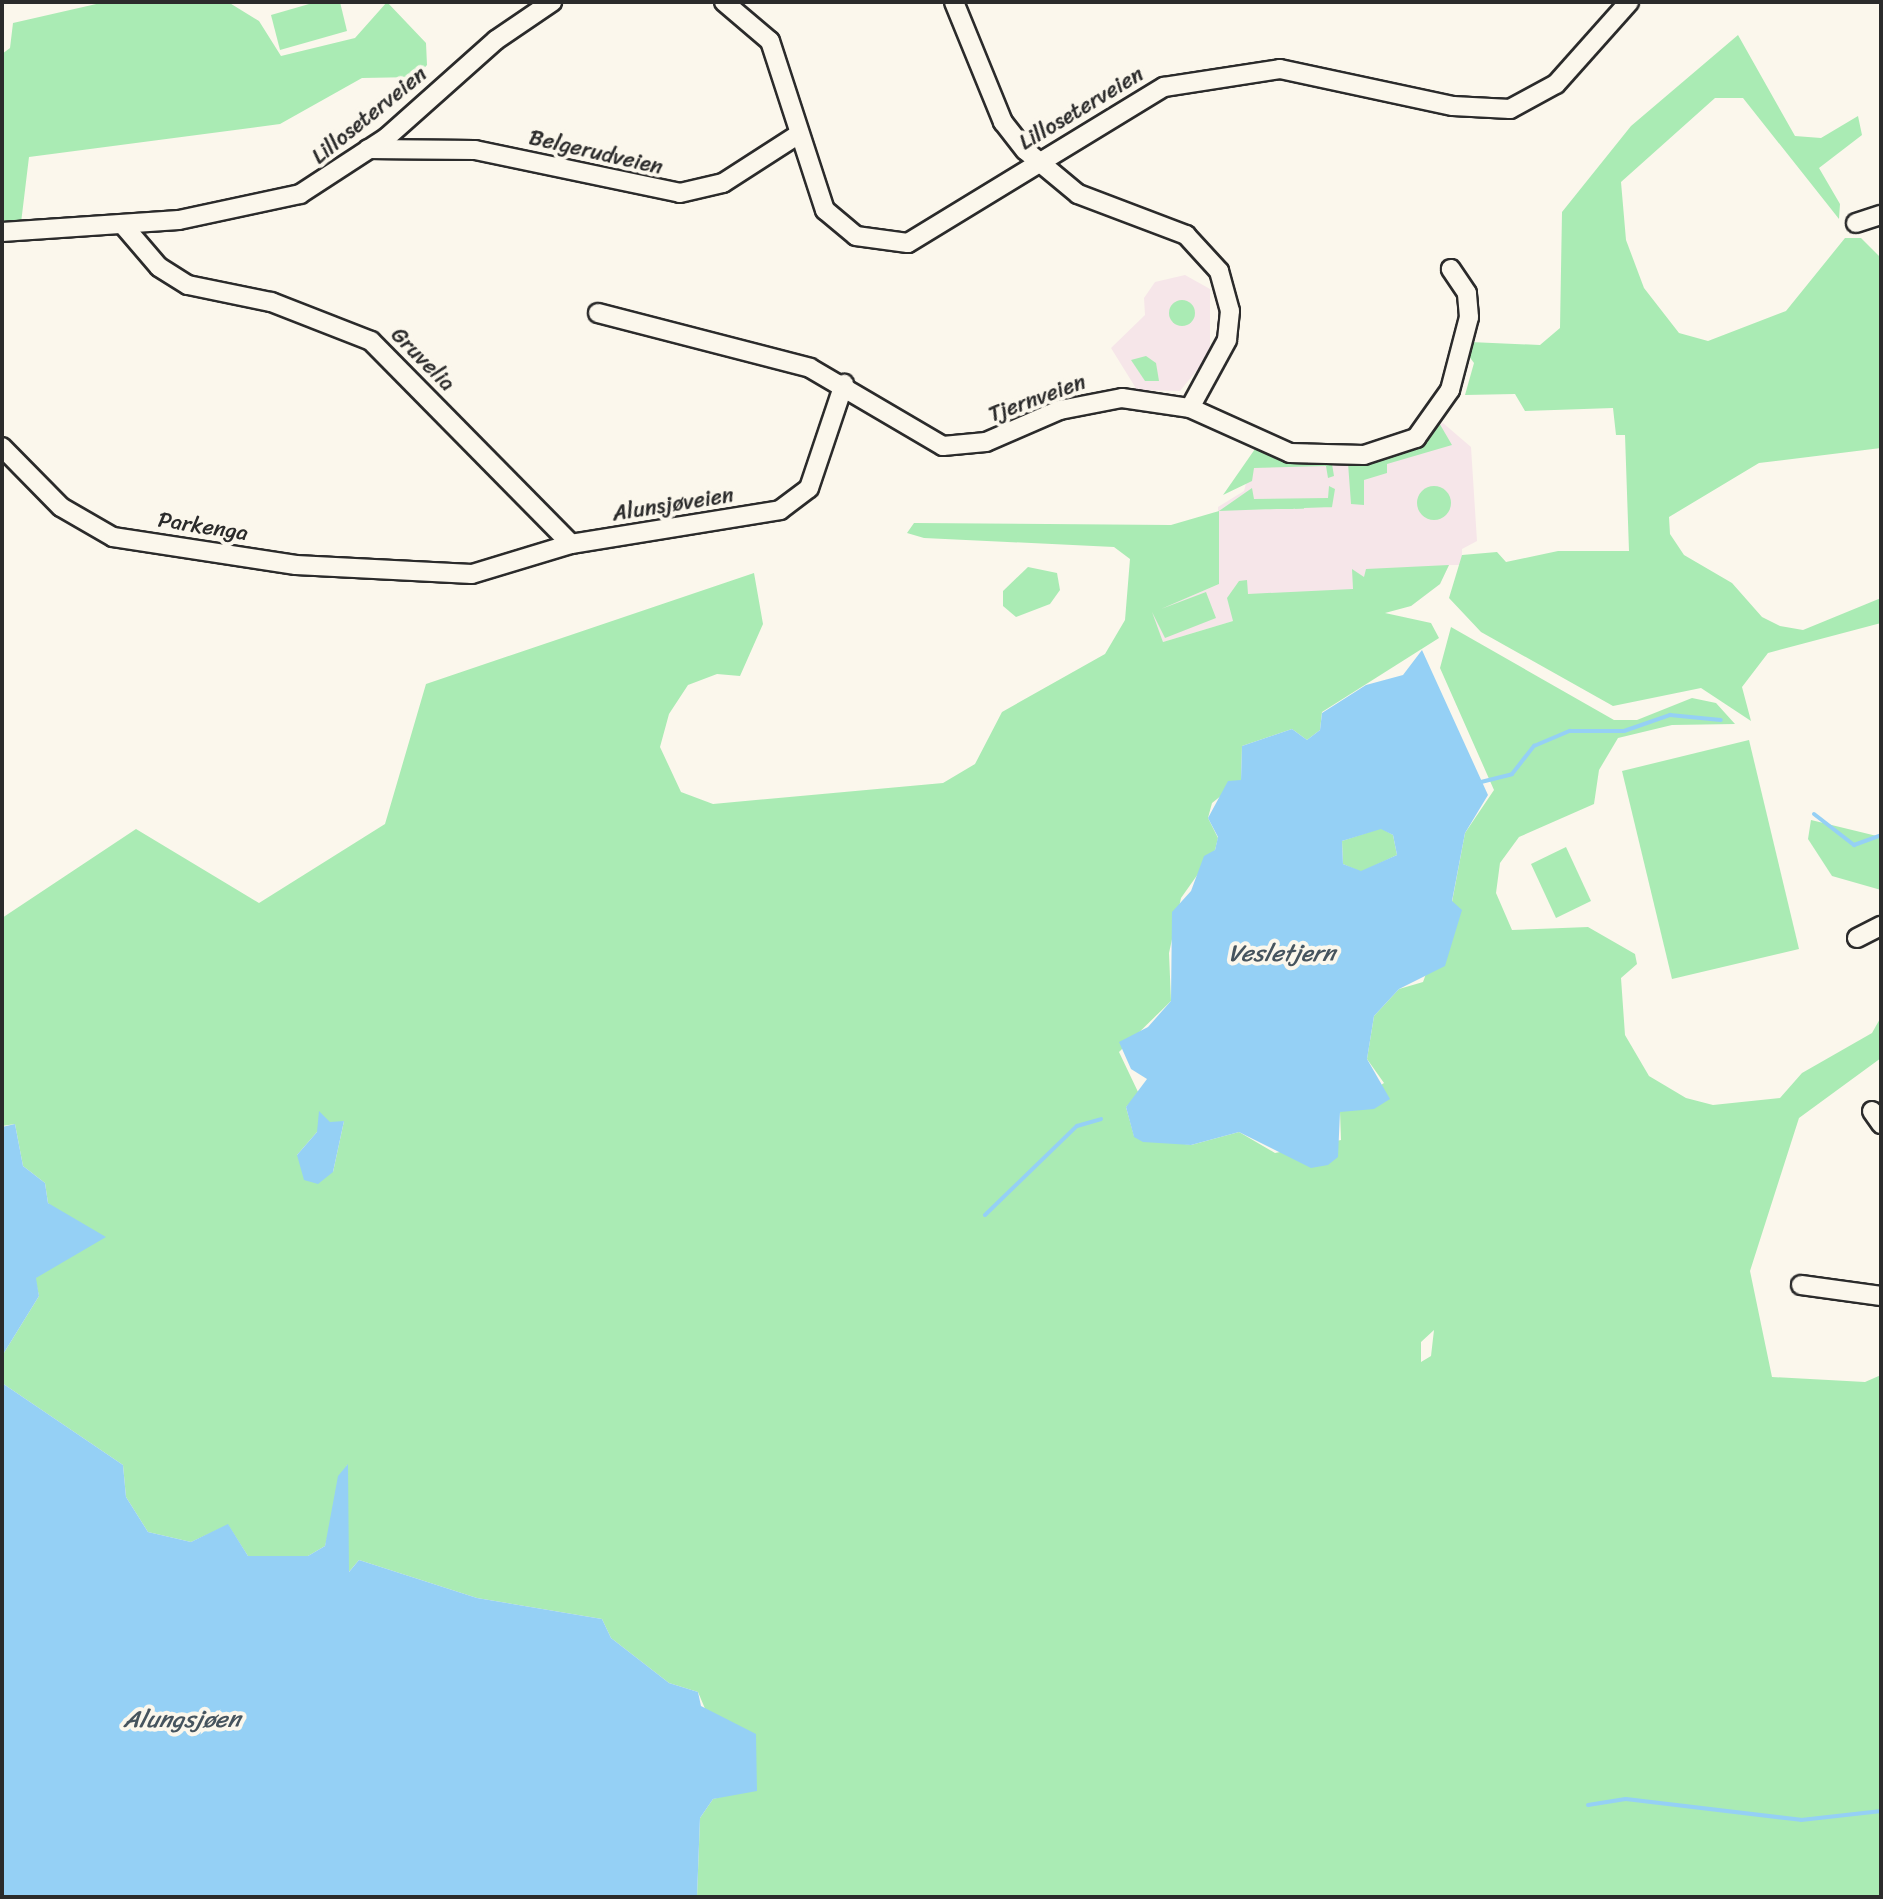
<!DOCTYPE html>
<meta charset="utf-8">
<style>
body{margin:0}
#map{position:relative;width:1883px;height:1899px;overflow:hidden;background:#fbf7ec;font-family:Sriracha,sans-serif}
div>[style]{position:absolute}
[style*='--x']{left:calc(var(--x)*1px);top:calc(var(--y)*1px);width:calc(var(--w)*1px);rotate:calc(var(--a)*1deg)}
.built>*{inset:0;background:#f6e6e9}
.green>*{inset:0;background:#aaebb4}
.round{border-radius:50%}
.water>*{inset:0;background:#95d0f5}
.stream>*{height:4px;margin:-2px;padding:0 2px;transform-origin:2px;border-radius:2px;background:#95d0f5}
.roads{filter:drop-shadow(2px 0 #2b2b2b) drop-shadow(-2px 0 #2b2b2b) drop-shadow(0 2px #2b2b2b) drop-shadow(0 -2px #2b2b2b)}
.minor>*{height:18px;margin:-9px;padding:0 9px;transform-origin:9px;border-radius:9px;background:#fbf7ec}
span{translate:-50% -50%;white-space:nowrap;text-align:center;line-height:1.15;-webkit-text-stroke:8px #fbf7ec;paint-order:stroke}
.street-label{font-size:22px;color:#2b2b2b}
.water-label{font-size:24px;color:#46545e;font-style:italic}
.frame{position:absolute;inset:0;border:4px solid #2b2b2b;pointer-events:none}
</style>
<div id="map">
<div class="built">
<div style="clip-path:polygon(1185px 275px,1210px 289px,1210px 354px,1180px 391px,1137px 390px,1111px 348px,1145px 315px,1144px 298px,1155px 282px)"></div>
<div style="clip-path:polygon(1443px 423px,1471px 447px,1477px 541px,1462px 549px,1462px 565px,1449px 565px,1440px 584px,1411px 606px,1233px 621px,1163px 642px,1151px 613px,1219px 584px,1218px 507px,1244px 491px,1255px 449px,1307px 463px,1348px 463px)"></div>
</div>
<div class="green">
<div style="clip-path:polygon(105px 2px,228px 2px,259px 21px,281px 56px,355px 38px,387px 2px,426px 43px,427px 65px,416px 77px,362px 78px,280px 124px,29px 157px,21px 223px,2px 225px,2px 54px,10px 48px,13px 23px)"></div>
<div style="clip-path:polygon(316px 2px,340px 2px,347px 31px,280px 50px,271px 15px)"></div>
<div style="clip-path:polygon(1738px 35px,1795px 136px,1821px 138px,1858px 116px,1862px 135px,1819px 168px,1840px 204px,1839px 219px,1743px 98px,1715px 98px,1621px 182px,1626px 240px,1644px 288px,1679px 333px,1708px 341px,1786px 311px,1845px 238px,1861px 238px,1881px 258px,1881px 448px,1759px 463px,1669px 517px,1670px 534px,1684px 555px,1732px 583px,1762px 617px,1780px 626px,1803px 630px,1881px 598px,1881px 623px,1768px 653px,1742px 687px,1751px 721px,1701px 688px,1613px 706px,1481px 632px,1449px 598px,1462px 555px,1497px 552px,1506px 562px,1558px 551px,1629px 551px,1625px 435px,1616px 435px,1613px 408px,1525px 411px,1515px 394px,1465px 395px,1474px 363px,1468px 355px,1470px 342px,1540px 345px,1560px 328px,1562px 212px,1631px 126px)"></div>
<div class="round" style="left:1169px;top:300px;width:26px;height:26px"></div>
<div style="clip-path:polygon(1146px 356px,1156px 363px,1159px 381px,1145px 381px,1131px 360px)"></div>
<div style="clip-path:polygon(1438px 421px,1452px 445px,1387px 464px,1387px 473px,1364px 480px,1364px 505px,1351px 504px,1348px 463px)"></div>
<div style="clip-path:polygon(1255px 449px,1332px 464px,1334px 476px,1328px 478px,1326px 466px,1254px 468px,1252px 481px,1223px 495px)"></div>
<div style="clip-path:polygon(evenodd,1329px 486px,1335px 489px,1332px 507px,1219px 511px,1219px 584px,1161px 609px,1206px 592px,1216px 618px,1165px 638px,1152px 612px,1163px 642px,1233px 621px,1227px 598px,1239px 581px,1247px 580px,1248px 594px,1353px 589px,1352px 569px,1364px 577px,1366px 569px,1449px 565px,1440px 584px,1411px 606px,1385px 613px,1431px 623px,1439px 638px,1322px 712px,1320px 730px,1307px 740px,1292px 729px,1242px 746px,1241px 780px,1212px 803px,1208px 818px,1218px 838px,1215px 850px,1181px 898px,1169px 953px,1171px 1001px,1119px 1052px,1139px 1094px,1126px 1107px,1134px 1136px,1191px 1145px,1239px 1132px,1275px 1153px,1341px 1140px,1340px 1112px,1384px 1083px,1367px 1059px,1374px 1016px,1399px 989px,1423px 982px,1452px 902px,1465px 833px,1494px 790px,1440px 668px,1451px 627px,1614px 720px,1637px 720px,1692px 698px,1716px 703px,1735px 724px,1672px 725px,1618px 738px,1599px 770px,1594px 804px,1519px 837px,1500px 863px,1496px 893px,1512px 930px,1588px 927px,1635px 954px,1637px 964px,1621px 978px,1625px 1035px,1649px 1076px,1686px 1098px,1713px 1105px,1780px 1098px,1802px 1073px,1872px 1033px,1881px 1017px,1881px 1058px,1799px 1118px,1750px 1271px,1772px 1377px,1865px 1382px,1881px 1375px,1881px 1897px,697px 1897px,700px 1818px,713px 1799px,740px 1792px,698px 1692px,669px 1683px,611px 1638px,602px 1619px,477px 1598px,359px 1560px,348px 1573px,347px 1465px,325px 1546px,308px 1556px,248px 1556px,228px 1525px,191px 1542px,148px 1532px,126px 1497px,123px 1465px,2px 1383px,2px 1356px,39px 1296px,35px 1278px,93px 1241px,48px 1203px,45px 1183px,23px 1166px,15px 1124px,2px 1126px,2px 918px,136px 829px,259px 903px,385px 824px,426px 684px,754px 573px,763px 624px,740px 676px,717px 674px,688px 685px,669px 714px,660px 747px,681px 792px,713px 804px,943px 783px,975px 764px,1002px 712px,1105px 654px,1125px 620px,1130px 559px,1114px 547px,924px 538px,907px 533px,914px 523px,1171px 525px,1219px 511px,1252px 488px,1254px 499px,1328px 498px,1329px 486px,344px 1121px,333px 1172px,297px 1155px,317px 1132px,344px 1121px,1329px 486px,1434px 1330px,1431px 1356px,1421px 1362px,1421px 1342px,1434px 1330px)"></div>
<div class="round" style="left:1417px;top:486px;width:34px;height:34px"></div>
<div style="clip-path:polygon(1028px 567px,1057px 573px,1060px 590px,1050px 604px,1016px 617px,1003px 606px,1003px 591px)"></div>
<div style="clip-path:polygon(1749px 740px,1799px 949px,1672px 979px,1622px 771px)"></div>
<div style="clip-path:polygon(1811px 820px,1881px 837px,1881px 890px,1832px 876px,1808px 839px)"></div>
<div style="clip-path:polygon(1381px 828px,1393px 835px,1397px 855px,1361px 872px,1343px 864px,1342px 841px)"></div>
<div style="clip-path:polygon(1566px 847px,1591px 901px,1556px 918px,1531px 864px)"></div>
</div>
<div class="water">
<div style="clip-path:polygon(evenodd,1422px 650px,1488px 795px,1465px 833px,1452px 901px,1462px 910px,1445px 966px,1399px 989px,1374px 1016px,1367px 1059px,1390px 1099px,1374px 1109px,1340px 1112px,1338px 1157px,1328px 1165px,1311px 1168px,1239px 1132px,1191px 1145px,1143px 1142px,1134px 1137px,1126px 1107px,1147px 1079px,1131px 1069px,1119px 1042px,1148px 1027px,1171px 1001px,1172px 912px,1191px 891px,1204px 856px,1215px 850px,1218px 837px,1208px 818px,1228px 781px,1241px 780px,1242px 746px,1292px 729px,1307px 740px,1320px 730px,1322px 713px,1366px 685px,1403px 675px,1422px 650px,1381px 829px,1393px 835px,1397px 855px,1361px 871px,1343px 864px,1342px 841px,1381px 829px)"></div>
<div style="clip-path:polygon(319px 1111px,330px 1122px,344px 1121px,333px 1172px,318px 1184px,304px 1180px,297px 1155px,317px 1132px)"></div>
<div style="clip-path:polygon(15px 1124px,23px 1166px,45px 1183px,48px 1203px,106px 1237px,36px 1278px,39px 1296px,2px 1356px,2px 1127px)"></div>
<div style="clip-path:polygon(2px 1383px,123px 1465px,126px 1497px,148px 1532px,191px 1542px,228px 1524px,248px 1556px,308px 1556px,325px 1546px,338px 1476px,348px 1464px,349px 1572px,359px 1560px,477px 1598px,602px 1619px,611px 1638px,669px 1683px,698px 1692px,701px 1706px,756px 1734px,757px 1791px,713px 1799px,700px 1818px,697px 1897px,2px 1897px)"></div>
</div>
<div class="stream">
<div style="--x:1481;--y:782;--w:32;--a:-14"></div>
<div style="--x:1512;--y:774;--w:36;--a:-52"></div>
<div style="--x:1534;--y:746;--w:39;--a:-23"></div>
<div style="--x:1570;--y:731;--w:54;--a:0"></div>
<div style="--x:1624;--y:731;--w:49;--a:-19.2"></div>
<div style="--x:1670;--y:715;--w:51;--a:5.6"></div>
<div style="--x:1814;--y:814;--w:51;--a:37.8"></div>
<div style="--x:1854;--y:845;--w:29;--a:-20"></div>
<div style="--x:985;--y:1215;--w:128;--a:-44.1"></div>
<div style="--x:1077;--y:1126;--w:25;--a:-16"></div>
<div style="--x:1588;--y:1805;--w:38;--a:-9"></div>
<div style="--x:1626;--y:1799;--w:176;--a:6.8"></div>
<div style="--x:1801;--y:1820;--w:81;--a:-6.4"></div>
</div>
<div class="roads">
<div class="minor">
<div style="--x:724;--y:2;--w:60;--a:40.3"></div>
<div style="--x:770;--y:41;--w:178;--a:72"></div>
<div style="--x:825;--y:210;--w:40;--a:40"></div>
<div style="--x:856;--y:236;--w:52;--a:7.7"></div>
<div style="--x:908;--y:243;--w:300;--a:-31.4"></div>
<div style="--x:1164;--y:87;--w:117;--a:-8.8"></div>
<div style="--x:1280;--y:69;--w:177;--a:12.1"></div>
<div style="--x:1453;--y:106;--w:57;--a:3"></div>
<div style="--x:1510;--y:109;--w:52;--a:-28.5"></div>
<div style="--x:1556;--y:84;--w:110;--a:-48.3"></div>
<div style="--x:954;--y:2;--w:130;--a:67.8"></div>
<div style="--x:1003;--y:122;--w:36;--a:52"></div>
<div style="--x:1025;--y:150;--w:69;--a:39.7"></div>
<div style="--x:1078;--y:194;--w:116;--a:20.8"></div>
<div style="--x:1186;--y:235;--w:49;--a:47.5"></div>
<div style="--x:1219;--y:271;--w:41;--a:74.6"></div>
<div style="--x:1230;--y:311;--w:29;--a:96"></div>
<div style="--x:1227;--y:340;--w:77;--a:118.6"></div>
<div style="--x:368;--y:149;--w:107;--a:0.5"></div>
<div style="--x:475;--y:150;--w:209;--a:11.8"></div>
<div style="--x:680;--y:193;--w:44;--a:-13.1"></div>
<div style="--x:723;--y:183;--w:90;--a:-32.8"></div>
<div style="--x:1856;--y:223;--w:26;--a:-18"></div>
<div style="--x:123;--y:225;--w:55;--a:49.4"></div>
<div style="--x:159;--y:267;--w:34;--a:32"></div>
<div style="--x:188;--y:285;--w:85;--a:11.6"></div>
<div style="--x:271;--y:302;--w:107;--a:21.3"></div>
<div style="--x:371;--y:341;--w:285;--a:45.4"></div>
<div style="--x:2;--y:232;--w:177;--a:-3.9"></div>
<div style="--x:179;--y:220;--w:124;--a:-12.1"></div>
<div style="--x:300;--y:194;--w:103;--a:-33.1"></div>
<div style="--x:386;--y:138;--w:147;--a:-41.7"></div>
<div style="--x:496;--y:40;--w:68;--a:-34.2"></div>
<div style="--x:598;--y:313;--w:219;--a:14.5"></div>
<div style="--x:810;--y:368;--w:154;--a:30.4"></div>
<div style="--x:943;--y:446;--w:43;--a:-5.3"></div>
<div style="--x:986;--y:442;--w:81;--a:-23.4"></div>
<div style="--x:1060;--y:410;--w:63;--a:-11"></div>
<div style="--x:1122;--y:398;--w:69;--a:8.4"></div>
<div style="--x:1190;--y:408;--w:110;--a:24.2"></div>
<div style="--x:1290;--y:453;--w:74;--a:1.5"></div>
<div style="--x:1364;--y:455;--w:55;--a:-18.1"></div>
<div style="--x:1416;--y:438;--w:59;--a:-54.7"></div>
<div style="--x:1450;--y:390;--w:75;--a:-75.4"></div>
<div style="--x:1469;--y:317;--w:24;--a:-95"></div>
<div style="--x:1467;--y:293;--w:29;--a:-124"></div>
<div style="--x:2;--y:447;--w:84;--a:45.5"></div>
<div style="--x:61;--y:507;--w:60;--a:30"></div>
<div style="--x:113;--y:537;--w:185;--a:8.7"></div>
<div style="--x:296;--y:565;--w:176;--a:2.9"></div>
<div style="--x:472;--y:574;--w:103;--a:-16.9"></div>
<div style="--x:571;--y:544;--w:212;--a:-9.2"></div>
<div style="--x:780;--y:510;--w:36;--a:-37"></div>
<div style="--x:809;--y:488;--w:110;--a:-71.4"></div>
<div style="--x:1857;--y:938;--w:27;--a:-27"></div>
<div style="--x:1872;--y:1111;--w:16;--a:55"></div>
<div style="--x:1801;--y:1285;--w:81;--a:7.8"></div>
</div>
</div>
<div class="street-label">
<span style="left:1081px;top:108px;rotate:-31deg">Lilloseterveien</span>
<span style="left:369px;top:115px;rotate:-39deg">Lilloseterveien</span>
<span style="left:596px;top:152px;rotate:13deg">Belgerudveien</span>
<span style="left:423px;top:359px;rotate:45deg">Gruvelia</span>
<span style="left:1037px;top:398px;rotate:-20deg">Tjernveien</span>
<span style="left:673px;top:504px;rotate:-9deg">Alunsjøveien</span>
<span style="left:203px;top:526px;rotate:9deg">Parkenga</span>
</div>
<div class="water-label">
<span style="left:1282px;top:954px">Vesletjern</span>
<span style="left:182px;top:1720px">Alungsjøen</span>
</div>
<div class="frame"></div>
</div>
